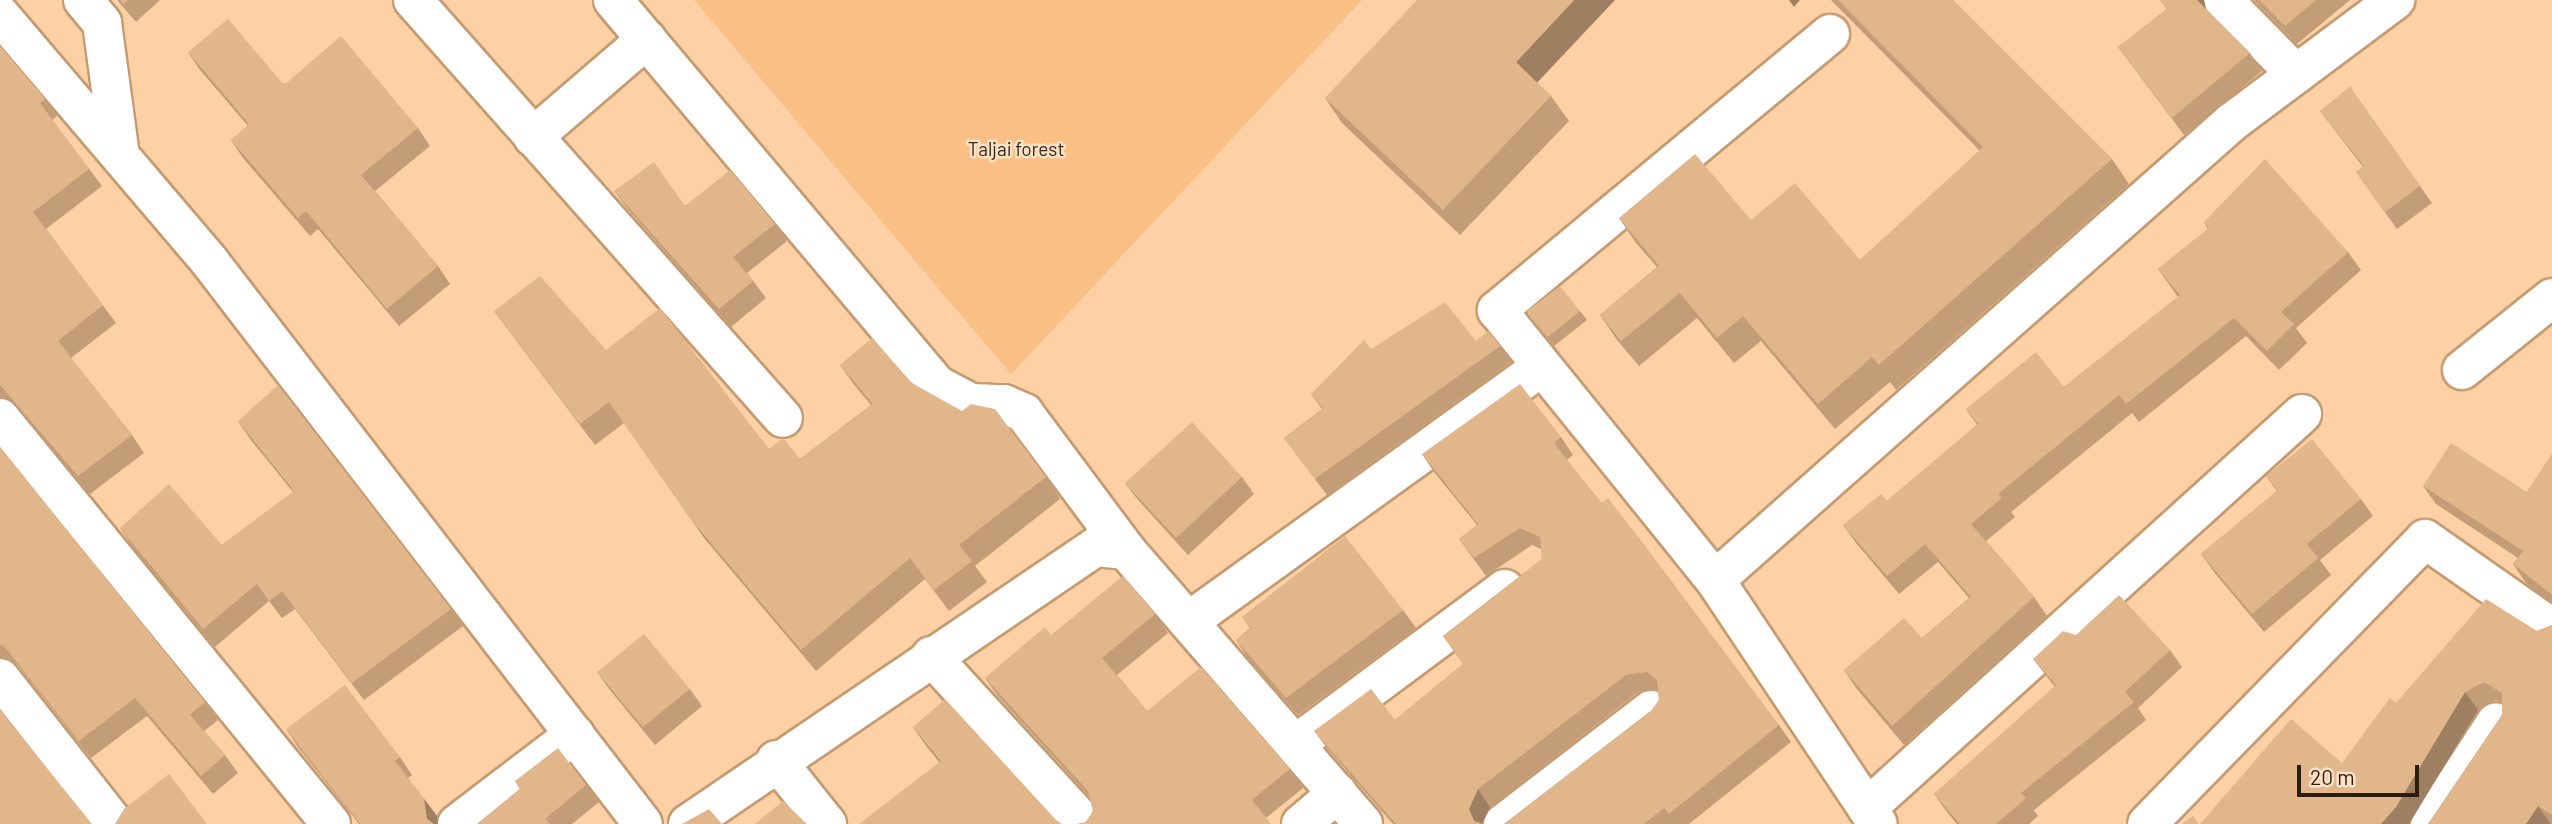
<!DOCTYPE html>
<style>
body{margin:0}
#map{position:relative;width:2552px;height:824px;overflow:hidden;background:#fdd1a5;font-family:Barlow,sans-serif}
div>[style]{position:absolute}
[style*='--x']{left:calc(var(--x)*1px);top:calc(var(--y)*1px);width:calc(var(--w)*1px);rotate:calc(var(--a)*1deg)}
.green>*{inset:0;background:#f9bf85}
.roads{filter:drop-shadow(2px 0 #c59b71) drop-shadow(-2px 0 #c59b71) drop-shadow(0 2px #c59b71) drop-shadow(0 -2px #c59b71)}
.minor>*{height:38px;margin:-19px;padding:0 19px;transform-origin:19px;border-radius:19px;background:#fff}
.wall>*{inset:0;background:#c29d78}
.shaded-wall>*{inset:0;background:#9e7f61}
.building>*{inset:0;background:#e1b68b}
span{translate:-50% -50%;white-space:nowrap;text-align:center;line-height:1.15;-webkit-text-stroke:5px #fde2c8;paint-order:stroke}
.park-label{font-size:19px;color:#372717}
.scale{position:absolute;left:2297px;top:765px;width:122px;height:32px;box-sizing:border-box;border:4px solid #2c1c0b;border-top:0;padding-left:9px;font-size:21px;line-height:24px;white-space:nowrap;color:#2c1c0b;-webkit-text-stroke:5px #fde2c8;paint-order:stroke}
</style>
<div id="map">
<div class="green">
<div style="clip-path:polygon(694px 0,1362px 0,1011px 374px)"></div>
</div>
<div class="roads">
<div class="minor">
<div style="--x:83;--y:0;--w:30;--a:50"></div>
<div style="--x:102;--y:23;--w:134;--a:82.3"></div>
<div style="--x:413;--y:0;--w:558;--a:48.49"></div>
<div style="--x:613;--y:0;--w:503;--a:49.92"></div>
<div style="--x:937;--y:385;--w:38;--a:28"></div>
<div style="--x:971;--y:403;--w:33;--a:2"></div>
<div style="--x:1004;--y:404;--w:22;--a:24"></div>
<div style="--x:1024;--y:413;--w:171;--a:53.3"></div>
<div style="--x:2223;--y:0;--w:104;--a:45.4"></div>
<div style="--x:0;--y:15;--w:324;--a:49.6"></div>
<div style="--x:210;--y:262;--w:709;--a:52.39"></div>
<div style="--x:1830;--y:34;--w:433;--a:140.3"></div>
<div style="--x:1497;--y:310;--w:347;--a:51.1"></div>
<div style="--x:1715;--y:580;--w:293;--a:56.3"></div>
<div style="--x:533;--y:137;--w:150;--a:-40.7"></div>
<div style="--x:2462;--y:370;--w:115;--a:-38.7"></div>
<div style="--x:0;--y:418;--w:524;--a:50.81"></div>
<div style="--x:1715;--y:580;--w:691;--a:-41.54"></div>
<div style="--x:2232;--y:122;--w:204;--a:-36.8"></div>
<div style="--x:1192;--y:619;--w:431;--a:-35.8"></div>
<div style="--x:931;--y:656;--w:228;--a:47.5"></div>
<div style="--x:0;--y:678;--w:186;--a:51.8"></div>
<div style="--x:1296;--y:744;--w:260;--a:-36.6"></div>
<div style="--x:776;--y:760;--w:82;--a:51.4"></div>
<div style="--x:1867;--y:808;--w:587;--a:-42.17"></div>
<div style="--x:457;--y:824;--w:148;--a:-37.3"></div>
<div style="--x:688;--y:824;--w:493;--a:-34.2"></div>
<div style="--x:1096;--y:547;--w:30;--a:6"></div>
<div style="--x:1126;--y:550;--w:362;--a:49.1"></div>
<div style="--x:1301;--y:824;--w:48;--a:-40"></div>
<div style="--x:1503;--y:824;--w:187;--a:-37.6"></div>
<div style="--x:2147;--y:824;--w:398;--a:-45.7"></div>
<div style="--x:2425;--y:539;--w:155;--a:35"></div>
<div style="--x:2430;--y:824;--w:121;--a:-57.1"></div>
</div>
</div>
<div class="wall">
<div style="clip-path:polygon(117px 0,160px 0,136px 22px)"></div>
<div style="clip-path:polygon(1831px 0,1953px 0,2112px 159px,2129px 184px,1896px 390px,1890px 382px,1835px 429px,1761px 341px,1734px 363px,1697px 318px,1639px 366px,1617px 340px,1600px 315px,1657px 267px,1636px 243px,1619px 218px,1751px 220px,1860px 260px,1980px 151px)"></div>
<div style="clip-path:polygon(2160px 0,2204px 0,2206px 9px,2250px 53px,2262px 71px,2184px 135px,2118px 47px,2167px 9px)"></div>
<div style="clip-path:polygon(2254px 0,2350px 0,2297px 44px)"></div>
<div style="clip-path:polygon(0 46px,45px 99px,57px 116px,52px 120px,102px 186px,46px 229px,116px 323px,71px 358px,132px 435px,144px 453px,90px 494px,8px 398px,0 399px)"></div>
<div style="clip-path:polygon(188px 52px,418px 128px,430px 146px,375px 191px,438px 266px,450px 284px,399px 326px,318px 229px,310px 236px,243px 158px,231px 140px,248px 126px,200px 70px)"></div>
<div style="clip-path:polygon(1537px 83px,1551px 96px,1569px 121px,1460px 235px,1342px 123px,1325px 98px)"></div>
<div style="clip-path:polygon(2350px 87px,2432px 203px,2397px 229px,2356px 172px,2363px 167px,2320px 111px)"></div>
<div style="clip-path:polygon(614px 191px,775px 224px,787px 241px,747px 273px,766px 298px,731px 327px,627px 208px)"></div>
<div style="clip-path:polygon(2204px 222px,2348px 252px,2361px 270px,2296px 328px,2307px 343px,2279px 370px,2246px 336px,2139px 422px,2132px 413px,2011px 512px,2015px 517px,1986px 541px,2034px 597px,2047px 616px,1904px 745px,1856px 688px,1844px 670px,1922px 638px,1969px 598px,1938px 562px,1899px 594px,1856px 543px,1843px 525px,1887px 501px,1977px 425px,1966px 409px,2064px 387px,2178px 297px,2158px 269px,2208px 229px)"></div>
<div style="clip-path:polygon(494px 311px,606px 350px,769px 449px,800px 459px,871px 405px,855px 386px,840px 365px,912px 383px,1046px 477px,1060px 499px,975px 566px,987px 582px,949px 611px,925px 579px,816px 671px,704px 538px,624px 423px,595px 445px)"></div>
<div style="clip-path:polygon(1527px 311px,1580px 311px,1587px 320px,1554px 346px)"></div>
<div style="clip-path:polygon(1476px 341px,1500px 346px,1511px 362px,1327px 495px,1284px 438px,1322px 409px,1311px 394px,1371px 349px)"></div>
<div style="clip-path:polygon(238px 421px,451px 609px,463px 626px,364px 700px,295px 609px,282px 618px,269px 601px,215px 647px,132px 546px,120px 528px,222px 545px,293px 492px,250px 439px)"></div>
<div style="clip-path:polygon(1561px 437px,1573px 455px,1567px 460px,1779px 725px,1791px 742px,1689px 824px,1504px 824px,1652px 710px,1659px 700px,1658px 690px,1638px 692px,1490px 807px,1482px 824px,1393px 824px,1327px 748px,1314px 731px,1395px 720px,1463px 664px,1443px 636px,1542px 559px,1541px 549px,1532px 545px,1486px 576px,1459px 539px,1477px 525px,1434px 472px,1422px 454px)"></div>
<div style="clip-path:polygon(0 447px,205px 702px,218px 720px,204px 731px,225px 755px,238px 773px,213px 794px,147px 716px,91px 758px,17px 664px,0 658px)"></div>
<div style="clip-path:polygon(2552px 454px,2552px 603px,2526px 583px,2513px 564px,2518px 558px,2436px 504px,2423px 486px,2527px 492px)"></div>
<div style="clip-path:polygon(2266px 476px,2361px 499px,2373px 516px,2320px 560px,2331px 575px,2264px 632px,2214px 572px,2201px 554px,2277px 491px)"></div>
<div style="clip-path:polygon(1242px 477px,1254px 494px,1188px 555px,1138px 500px,1125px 483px)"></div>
<div style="clip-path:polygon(1403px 610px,1416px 628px,1298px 715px,1248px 658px,1236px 640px,1250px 628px,1242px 617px)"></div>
<div style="clip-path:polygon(1155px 614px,1168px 633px,1117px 675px,1147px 711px,1290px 769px,1303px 788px,1266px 818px,1086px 822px,1093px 811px,1090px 797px,998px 696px,985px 678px,1051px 635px)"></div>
<div style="clip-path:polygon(2552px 625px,2552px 824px,2428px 824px,2502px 715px,2502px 704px,2496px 700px,2478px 710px,2409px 824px,2200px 824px,2342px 763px,2396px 703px,2537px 631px)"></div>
<div style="clip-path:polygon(2076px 635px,2170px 650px,2182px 667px,2138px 708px,2146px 720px,2034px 810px,2038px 816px,2029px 824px,1957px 824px,1946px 811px,1934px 794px,2055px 687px,2033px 659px)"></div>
<div style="clip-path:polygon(597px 672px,690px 689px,702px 706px,655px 745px,609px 689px)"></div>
<div style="clip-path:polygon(913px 727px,1056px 820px,939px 762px,926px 746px)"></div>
<div style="clip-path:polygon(286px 729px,400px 757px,412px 775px,408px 778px,437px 816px,438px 824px,359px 824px,298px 747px)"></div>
<div style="clip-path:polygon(515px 781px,586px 785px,599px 802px,572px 824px,477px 824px,520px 789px)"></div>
</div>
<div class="shaded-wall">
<div style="clip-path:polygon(1574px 0,1615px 0,1533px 87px,1516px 62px)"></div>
<div style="clip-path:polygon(1789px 0,1800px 0,1794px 7px)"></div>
<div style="clip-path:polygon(2197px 0,2204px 0,2207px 15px)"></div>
<div style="clip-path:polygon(2465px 692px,2478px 710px,2409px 824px,2381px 824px)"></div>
<div style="clip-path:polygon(1478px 789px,1490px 807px,1482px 824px,1474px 821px,1469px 809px)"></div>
<div style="clip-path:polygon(424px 799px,437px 816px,438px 824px,430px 824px,427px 819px)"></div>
<div style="clip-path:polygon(2538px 806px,2551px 824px,2526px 824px)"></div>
</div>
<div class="building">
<div style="clip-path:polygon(120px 0,128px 0,124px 4px)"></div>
<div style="clip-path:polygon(1417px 0,1574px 0,1516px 62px,1551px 96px,1443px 210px,1325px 98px)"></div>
<div style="clip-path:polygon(1838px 0,1953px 0,2112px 159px,1879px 365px,1872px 357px,1818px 404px,1743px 316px,1717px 338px,1680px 293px,1621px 341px,1600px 315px,1659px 266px,1619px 218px,1695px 154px,1751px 220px,1795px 183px,1860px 260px,1983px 147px)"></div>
<div style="clip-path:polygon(2160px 0,2197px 0,2250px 53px,2172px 118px,2118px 47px,2167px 9px)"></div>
<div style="clip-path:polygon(2259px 0,2316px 0,2285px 26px)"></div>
<div style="clip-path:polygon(228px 19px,284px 85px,341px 36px,418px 128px,361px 175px,438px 266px,387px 309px,306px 211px,298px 218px,231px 140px,249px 124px,188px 52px)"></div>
<div style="clip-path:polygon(0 46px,45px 99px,40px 103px,89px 169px,33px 212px,103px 305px,58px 341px,132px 435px,78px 476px,0 385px)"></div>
<div style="clip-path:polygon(2350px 87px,2420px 186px,2385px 212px,2356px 172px,2364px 166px,2320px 111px)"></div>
<div style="clip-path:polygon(2265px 159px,2348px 252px,2281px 312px,2294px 324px,2267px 351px,2234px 318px,2126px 404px,2119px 395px,1998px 494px,2002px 498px,1971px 524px,2034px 597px,1892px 726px,1844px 670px,1904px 618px,1922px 638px,1971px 597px,1925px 544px,1887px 576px,1843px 525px,1881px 494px,1887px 501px,1978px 424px,1966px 409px,2036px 352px,2064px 387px,2180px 295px,2158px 269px,2209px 228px,2204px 222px)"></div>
<div style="clip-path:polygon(654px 162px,685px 206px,730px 170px,775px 224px,733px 257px,753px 281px,719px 309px,614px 191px)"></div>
<div style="clip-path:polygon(540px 276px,606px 350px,660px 308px,769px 449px,783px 438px,800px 459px,873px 404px,840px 365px,872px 338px,912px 383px,962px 411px,971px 404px,995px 409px,1046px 477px,959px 545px,972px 561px,934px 590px,910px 558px,801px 650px,689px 517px,609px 402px,580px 424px,494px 311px)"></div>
<div style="clip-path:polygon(1560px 286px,1580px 311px,1548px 337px,1527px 311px)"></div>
<div style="clip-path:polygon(1445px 302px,1476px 341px,1488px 331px,1500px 346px,1315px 479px,1284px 438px,1323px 408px,1311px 394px,1364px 340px,1371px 349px)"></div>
<div style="clip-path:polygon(1520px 384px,1561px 437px,1554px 443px,1601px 503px,1608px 498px,1643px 543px,1779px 725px,1669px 814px,1664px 808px,1644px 824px,1504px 824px,1652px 710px,1659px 700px,1657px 680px,1647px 672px,1626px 675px,1478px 789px,1469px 809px,1474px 821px,1482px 824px,1396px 824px,1314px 731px,1371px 689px,1395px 720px,1463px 664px,1443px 636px,1542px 559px,1540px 537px,1520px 528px,1474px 558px,1459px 539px,1478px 524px,1422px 454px)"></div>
<div style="clip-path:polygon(278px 385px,451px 609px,352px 683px,282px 591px,269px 601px,257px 584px,203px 629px,120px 528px,169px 484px,222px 545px,294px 491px,238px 421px)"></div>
<div style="clip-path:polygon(1192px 422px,1242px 477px,1176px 538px,1125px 483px)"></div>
<div style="clip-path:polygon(2312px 439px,2361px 499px,2307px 544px,2318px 558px,2252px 614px,2201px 554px,2278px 490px,2266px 476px)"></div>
<div style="clip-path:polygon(2451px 443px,2527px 492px,2552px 454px,2552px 595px,2513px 564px,2523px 551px,2423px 486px)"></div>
<div style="clip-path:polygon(0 447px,205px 702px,190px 715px,225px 755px,201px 776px,135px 698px,79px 741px,4px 646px,0 645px)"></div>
<div style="clip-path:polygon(1345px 536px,1403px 610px,1286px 698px,1236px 640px,1251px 628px,1242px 617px)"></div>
<div style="clip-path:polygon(1123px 576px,1155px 614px,1102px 658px,1147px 711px,1201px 667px,1290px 769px,1252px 800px,1271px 824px,1076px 824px,1086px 822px,1093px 811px,1088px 791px,985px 678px,1045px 627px,1051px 635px)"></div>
<div style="clip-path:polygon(2119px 595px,2170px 650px,2125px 692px,2134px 702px,2021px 793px,2026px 798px,1996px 824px,1960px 824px,1934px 794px,2056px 685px,2033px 659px,2063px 631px,2076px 635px)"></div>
<div style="clip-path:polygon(2486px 599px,2537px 631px,2552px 625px,2552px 815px,2538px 806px,2526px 824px,2428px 824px,2502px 715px,2502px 693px,2484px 682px,2465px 692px,2396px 807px,2381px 824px,2200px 824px,2291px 719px,2342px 763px,2390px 698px,2396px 703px)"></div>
<div style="clip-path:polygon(644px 634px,690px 689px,643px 727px,597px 672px)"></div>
<div style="clip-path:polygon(345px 685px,400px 757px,395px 761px,424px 799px,427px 819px,434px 824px,360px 824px,286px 729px)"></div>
<div style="clip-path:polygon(945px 699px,1056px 820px,1062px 824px,859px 824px,941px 761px,913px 727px)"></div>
<div style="clip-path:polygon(0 710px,92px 824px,0 824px)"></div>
<div style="clip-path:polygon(558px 748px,586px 785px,545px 819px,550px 824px,477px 824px,521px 788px,515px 781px)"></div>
<div style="clip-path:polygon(169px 774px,207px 824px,115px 824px,124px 809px)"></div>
<div style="clip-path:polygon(783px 801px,807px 824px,755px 824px)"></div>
<div style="clip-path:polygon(709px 809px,722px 824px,682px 824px)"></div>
<div style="clip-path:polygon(2193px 816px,2199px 824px,2182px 824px)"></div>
</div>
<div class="park-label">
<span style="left:1016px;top:149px">Taljai forest</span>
</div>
<div class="scale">20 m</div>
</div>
